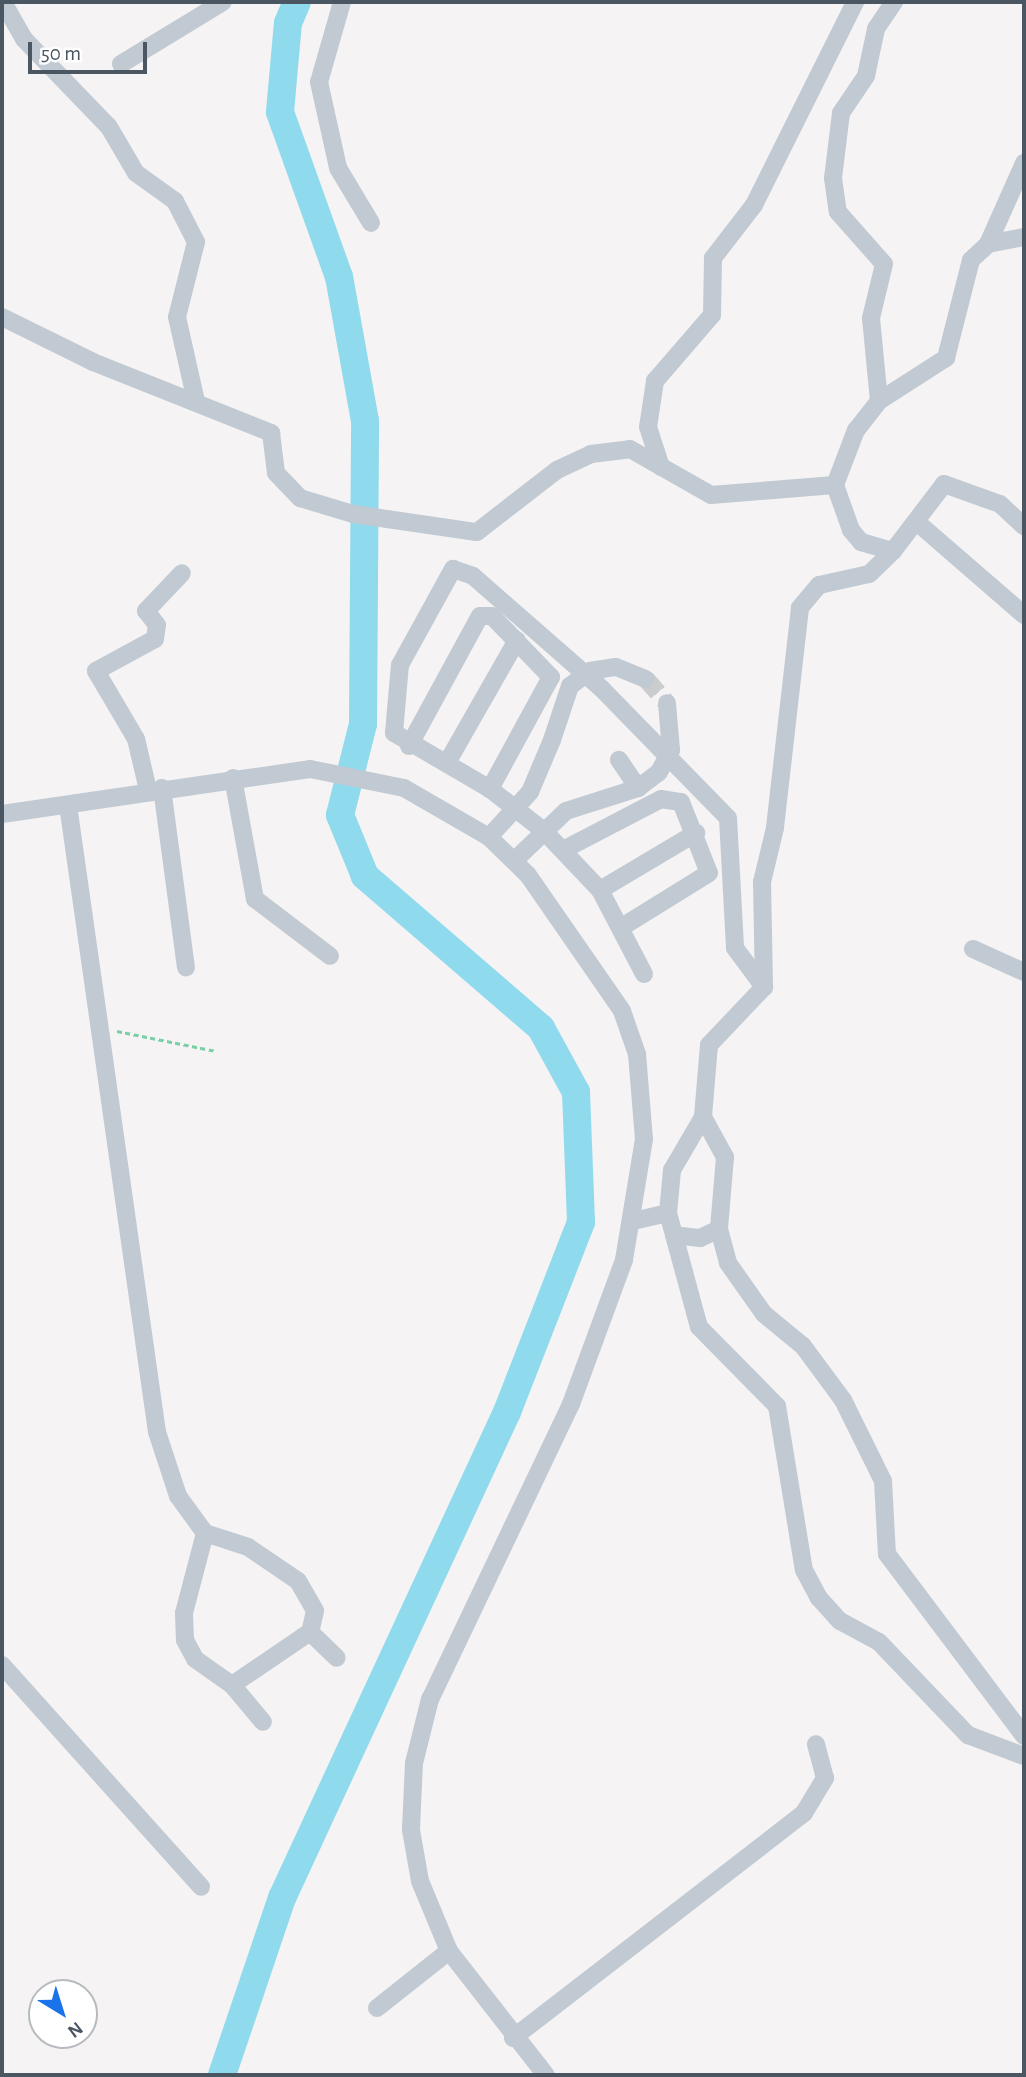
<!DOCTYPE html>
<style>
body{margin:0}
#map{position:relative;width:1026px;height:2077px;overflow:hidden;background:#f5f3f3;font-family:"Alegreya Sans",sans-serif}
div>[style]{position:absolute}
[style*='--x']{left:calc(var(--x)*1px);top:calc(var(--y)*1px);width:calc(var(--w)*1px);rotate:calc(var(--a)*1deg)}
.river>*{height:28px;margin:-14px;padding:0 14px;transform-origin:14px;border-radius:14px;background:#90daee}
.minor-tunnel>*{height:18px;margin-top:-9px;transform-origin:0;background:repeating-linear-gradient(90deg,#caccce 0 18px,transparent 0 27px)}
.path>*{height:2.5px;margin-top:-1.25px;transform-origin:0;background:repeating-linear-gradient(90deg,#7ad0a6 0 5px,transparent 0 8.5px)}
.minor>*{height:18px;margin:-9px;padding:0 9px;transform-origin:9px;border-radius:9px;background:#c1cad2}
.minor-bridge>*{height:18px;margin:-9px;padding:0 9px;transform-origin:9px;border-radius:9px;background:#c1cad2}
span{translate:-50% -50%;white-space:nowrap;text-align:center;line-height:1.15;-webkit-text-stroke:7px #fff;paint-order:stroke}
.frame{position:absolute;inset:0;border:4px solid #4a5661;pointer-events:none}
.north{position:absolute;left:28px;top:1979px;width:70px;height:70px;box-sizing:border-box;background:#fff;border:2px solid #b7bbc0;border-radius:50%;rotate:142deg;font-size:19px;font-weight:700;line-height:28px;text-align:center;color:#4a5661}
.north::after{content:'';display:block;margin:auto;width:24px;height:32px;background:#1a73e8;clip-path:polygon(50% 0,100% 100%,50% 72%,0 100%)}
.scale{position:absolute;left:28px;top:42px;width:119px;height:32px;box-sizing:border-box;border:4px solid #4a5661;border-top:0;padding-left:9px;font-size:21px;line-height:24px;white-space:nowrap;color:#4a5661;-webkit-text-stroke:5px #fff;paint-order:stroke}
</style>
<div id="map">
<div class="river">
<div style="--x:222;--y:2075;--w:187;--a:-71.3"></div>
<div style="--x:282;--y:1898;--w:536;--a:-65.16"></div>
<div style="--x:507;--y:1412;--w:204;--a:-68.7"></div>
<div style="--x:581;--y:1222;--w:130;--a:-92.2"></div>
<div style="--x:576;--y:1092;--w:73;--a:-118.7"></div>
<div style="--x:541;--y:1028;--w:233;--a:-139.2"></div>
<div style="--x:365;--y:876;--w:66;--a:-112.3"></div>
<div style="--x:340;--y:815;--w:94;--a:-75.8"></div>
<div style="--x:363;--y:724;--w:303;--a:-89.6"></div>
<div style="--x:365;--y:421;--w:146;--a:-100.2"></div>
<div style="--x:339;--y:277;--w:175;--a:-109.7"></div>
<div style="--x:280;--y:112;--w:89;--a:-84.9"></div>
<div style="--x:288;--y:23;--w:23;--a:-67"></div>
</div>
<div class="minor-tunnel">
<div style="--x:646;--y:679;--w:32;--a:49"></div>
</div>
<div class="path">
<div style="--x:117;--y:1031;--w:101;--a:11.4"></div>
</div>
<div class="minor">
<div style="--x:3;--y:2;--w:43;--a:60.4"></div>
<div style="--x:24;--y:39;--w:122;--a:46"></div>
<div style="--x:109;--y:127;--w:53;--a:59.6"></div>
<div style="--x:136;--y:173;--w:48;--a:35.7"></div>
<div style="--x:175;--y:201;--w:46;--a:62.9"></div>
<div style="--x:196;--y:242;--w:77;--a:104.2"></div>
<div style="--x:177;--y:317;--w:86;--a:77.3"></div>
<div style="--x:342;--y:2;--w:83;--a:106"></div>
<div style="--x:319;--y:82;--w:88;--a:77.5"></div>
<div style="--x:338;--y:168;--w:64;--a:59"></div>
<div style="--x:894;--y:2;--w:32;--a:124"></div>
<div style="--x:876;--y:29;--w:48;--a:102"></div>
<div style="--x:866;--y:76;--w:45;--a:124"></div>
<div style="--x:841;--y:113;--w:65;--a:97"></div>
<div style="--x:833;--y:178;--w:34;--a:82"></div>
<div style="--x:838;--y:212;--w:69;--a:48.5"></div>
<div style="--x:884;--y:264;--w:56;--a:103.5"></div>
<div style="--x:871;--y:318;--w:83;--a:84.5"></div>
<div style="--x:879;--y:401;--w:37;--a:128"></div>
<div style="--x:856;--y:430;--w:59;--a:110.9"></div>
<div style="--x:835;--y:485;--w:48;--a:70.4"></div>
<div style="--x:851;--y:530;--w:16;--a:50"></div>
<div style="--x:861;--y:542;--w:33;--a:16"></div>
<div style="--x:893;--y:551;--w:33;--a:136"></div>
<div style="--x:869;--y:574;--w:51;--a:167.6"></div>
<div style="--x:819;--y:585;--w:30;--a:130"></div>
<div style="--x:800;--y:608;--w:221;--a:96.5"></div>
<div style="--x:775;--y:828;--w:56;--a:103.5"></div>
<div style="--x:762;--y:882;--w:105;--a:88.9"></div>
<div style="--x:764;--y:987;--w:80;--a:133.5"></div>
<div style="--x:709;--y:1045;--w:72;--a:94.8"></div>
<div style="--x:703;--y:1117;--w:61;--a:120.3"></div>
<div style="--x:672;--y:1170;--w:43;--a:95.3"></div>
<div style="--x:668;--y:1213;--w:118;--a:74.8"></div>
<div style="--x:699;--y:1327;--w:111;--a:45.4"></div>
<div style="--x:777;--y:1406;--w:166;--a:80.7"></div>
<div style="--x:804;--y:1570;--w:32;--a:62"></div>
<div style="--x:819;--y:1598;--w:31;--a:48"></div>
<div style="--x:840;--y:1621;--w:44;--a:28.3"></div>
<div style="--x:879;--y:1642;--w:129;--a:46.3"></div>
<div style="--x:968;--y:1735;--w:60;--a:20.6"></div>
<div style="--x:121;--y:64;--w:119;--a:-31.3"></div>
<div style="--x:988;--y:244;--w:89;--a:-66"></div>
<div style="--x:2;--y:317;--w:102;--a:26.3"></div>
<div style="--x:93;--y:362;--w:192;--a:21.7"></div>
<div style="--x:271;--y:433;--w:40;--a:82.9"></div>
<div style="--x:276;--y:473;--w:35;--a:46"></div>
<div style="--x:300;--y:498;--w:55;--a:16.8"></div>
<div style="--x:353;--y:514;--w:125;--a:8.3"></div>
<div style="--x:477;--y:532;--w:101;--a:-37.8"></div>
<div style="--x:557;--y:470;--w:38;--a:-25"></div>
<div style="--x:591;--y:454;--w:39;--a:-7"></div>
<div style="--x:630;--y:449;--w:93;--a:29.6"></div>
<div style="--x:711;--y:495;--w:124;--a:-4.6"></div>
<div style="--x:879;--y:401;--w:80;--a:-32.7"></div>
<div style="--x:946;--y:358;--w:101;--a:-75.7"></div>
<div style="--x:971;--y:260;--w:23;--a:-43"></div>
<div style="--x:988;--y:244;--w:37;--a:-11"></div>
<div style="--x:661;--y:467;--w:42;--a:-108"></div>
<div style="--x:648;--y:427;--w:47;--a:-81.3"></div>
<div style="--x:655;--y:381;--w:87;--a:-49.2"></div>
<div style="--x:712;--y:315;--w:57;--a:-89"></div>
<div style="--x:713;--y:258;--w:67;--a:-52.3"></div>
<div style="--x:754;--y:205;--w:227;--a:-63.5"></div>
<div style="--x:919;--y:524;--w:139;--a:40.9"></div>
<div style="--x:893;--y:551;--w:84;--a:-52.7"></div>
<div style="--x:944;--y:484;--w:59;--a:19.7"></div>
<div style="--x:1000;--y:504;--w:33;--a:43"></div>
<div style="--x:409;--y:746;--w:148;--a:-61.4"></div>
<div style="--x:480;--y:616;--w:12;--a:0"></div>
<div style="--x:492;--y:616;--w:85;--a:46"></div>
<div style="--x:551;--y:677;--w:128;--a:118.6"></div>
<div style="--x:448;--y:761;--w:139;--a:-60.3"></div>
<div style="--x:233;--y:778;--w:123;--a:79.7"></div>
<div style="--x:255;--y:899;--w:94;--a:37.2"></div>
<div style="--x:162;--y:788;--w:181;--a:82.4"></div>
<div style="--x:148;--y:790;--w:52;--a:-103.2"></div>
<div style="--x:136;--y:739;--w:79;--a:-120.5"></div>
<div style="--x:96;--y:671;--w:67;--a:-28.5"></div>
<div style="--x:155;--y:639;--w:14;--a:-82"></div>
<div style="--x:157;--y:625;--w:18;--a:-128"></div>
<div style="--x:146;--y:611;--w:52;--a:-46.5"></div>
<div style="--x:68;--y:805;--w:633;--a:81.92"></div>
<div style="--x:157;--y:1432;--w:67;--a:71.8"></div>
<div style="--x:178;--y:1496;--w:46;--a:53.9"></div>
<div style="--x:205;--y:1533;--w:45;--a:18"></div>
<div style="--x:248;--y:1547;--w:60;--a:34.2"></div>
<div style="--x:298;--y:1581;--w:34;--a:60"></div>
<div style="--x:315;--y:1611;--w:22;--a:103"></div>
<div style="--x:310;--y:1632;--w:94;--a:145.8"></div>
<div style="--x:2;--y:814;--w:311;--a:-8.3"></div>
<div style="--x:310;--y:769;--w:96;--a:11.4"></div>
<div style="--x:404;--y:788;--w:98;--a:30"></div>
<div style="--x:489;--y:837;--w:54;--a:44.3"></div>
<div style="--x:528;--y:875;--w:165;--a:55.3"></div>
<div style="--x:622;--y:1011;--w:46;--a:70.8"></div>
<div style="--x:637;--y:1054;--w:85;--a:85.3"></div>
<div style="--x:644;--y:1139;--w:123;--a:99.4"></div>
<div style="--x:624;--y:1260;--w:153;--a:110.2"></div>
<div style="--x:571;--y:1404;--w:327;--a:115.5"></div>
<div style="--x:430;--y:1699;--w:66;--a:104"></div>
<div style="--x:414;--y:1763;--w:67;--a:92.6"></div>
<div style="--x:411;--y:1830;--w:52;--a:80"></div>
<div style="--x:420;--y:1881;--w:76;--a:67.5"></div>
<div style="--x:449;--y:1951;--w:157;--a:52"></div>
<div style="--x:489;--y:837;--w:61;--a:-47.7"></div>
<div style="--x:530;--y:792;--w:56;--a:-67.1"></div>
<div style="--x:563;--y:850;--w:110;--a:-27.5"></div>
<div style="--x:661;--y:799;--w:20;--a:9"></div>
<div style="--x:681;--y:802;--w:76;--a:68.5"></div>
<div style="--x:709;--y:873;--w:102;--a:148.2"></div>
<div style="--x:514;--y:861;--w:72;--a:-43.9"></div>
<div style="--x:566;--y:811;--w:76;--a:-17.7"></div>
<div style="--x:638;--y:788;--w:34;--a:-124"></div>
<div style="--x:600;--y:890;--w:112;--a:-30.7"></div>
<div style="--x:973;--y:949;--w:56;--a:24.3"></div>
<div style="--x:644;--y:974;--w:95;--a:-117.6"></div>
<div style="--x:600;--y:890;--w:81;--a:-133.5"></div>
<div style="--x:544;--y:831;--w:68;--a:-142.1"></div>
<div style="--x:490;--y:789;--w:111;--a:-149.7"></div>
<div style="--x:394;--y:733;--w:68;--a:-85"></div>
<div style="--x:400;--y:665;--w:110;--a:-61.1"></div>
<div style="--x:453;--y:569;--w:21;--a:19"></div>
<div style="--x:473;--y:576;--w:171;--a:41.2"></div>
<div style="--x:602;--y:689;--w:180;--a:45.7"></div>
<div style="--x:728;--y:818;--w:130;--a:86.9"></div>
<div style="--x:735;--y:948;--w:49;--a:53.4"></div>
<div style="--x:703;--y:1117;--w:46;--a:61.2"></div>
<div style="--x:725;--y:1157;--w:72;--a:94.8"></div>
<div style="--x:719;--y:1229;--w:35;--a:75"></div>
<div style="--x:728;--y:1263;--w:62;--a:54.8"></div>
<div style="--x:764;--y:1314;--w:50;--a:39.4"></div>
<div style="--x:803;--y:1346;--w:67;--a:53.5"></div>
<div style="--x:843;--y:1400;--w:90;--a:63.7"></div>
<div style="--x:883;--y:1481;--w:73;--a:86.9"></div>
<div style="--x:887;--y:1554;--w:228;--a:53"></div>
<div style="--x:633;--y:1221;--w:36;--a:-13"></div>
<div style="--x:674;--y:1235;--w:26;--a:7"></div>
<div style="--x:700;--y:1238;--w:21;--a:-25"></div>
<div style="--x:205;--y:1533;--w:83;--a:104.7"></div>
<div style="--x:184;--y:1613;--w:27;--a:88"></div>
<div style="--x:185;--y:1640;--w:21;--a:62"></div>
<div style="--x:195;--y:1659;--w:45;--a:35.1"></div>
<div style="--x:232;--y:1685;--w:48;--a:50"></div>
<div style="--x:310;--y:1632;--w:37;--a:44"></div>
<div style="--x:2;--y:1665;--w:298;--a:48.1"></div>
<div style="--x:377;--y:2008;--w:92;--a:-38.4"></div>
<div style="--x:513;--y:2038;--w:368;--a:-37.7"></div>
<div style="--x:804;--y:1813;--w:41;--a:-59"></div>
<div style="--x:825;--y:1778;--w:35;--a:-105"></div>
</div>
<div class="minor-bridge">
<div style="--x:552;--y:740;--w:57;--a:-71.6"></div>
<div style="--x:570;--y:686;--w:25;--a:-37"></div>
<div style="--x:590;--y:671;--w:26;--a:-9"></div>
<div style="--x:616;--y:667;--w:32;--a:22"></div>
<div style="--x:638;--y:788;--w:26;--a:-37"></div>
<div style="--x:659;--y:772;--w:25;--a:-61"></div>
<div style="--x:671;--y:750;--w:47;--a:-94.9"></div>
</div>
<div class="frame"></div>
<div class="north">N</div>
<div class="scale">50 m</div>
</div>
